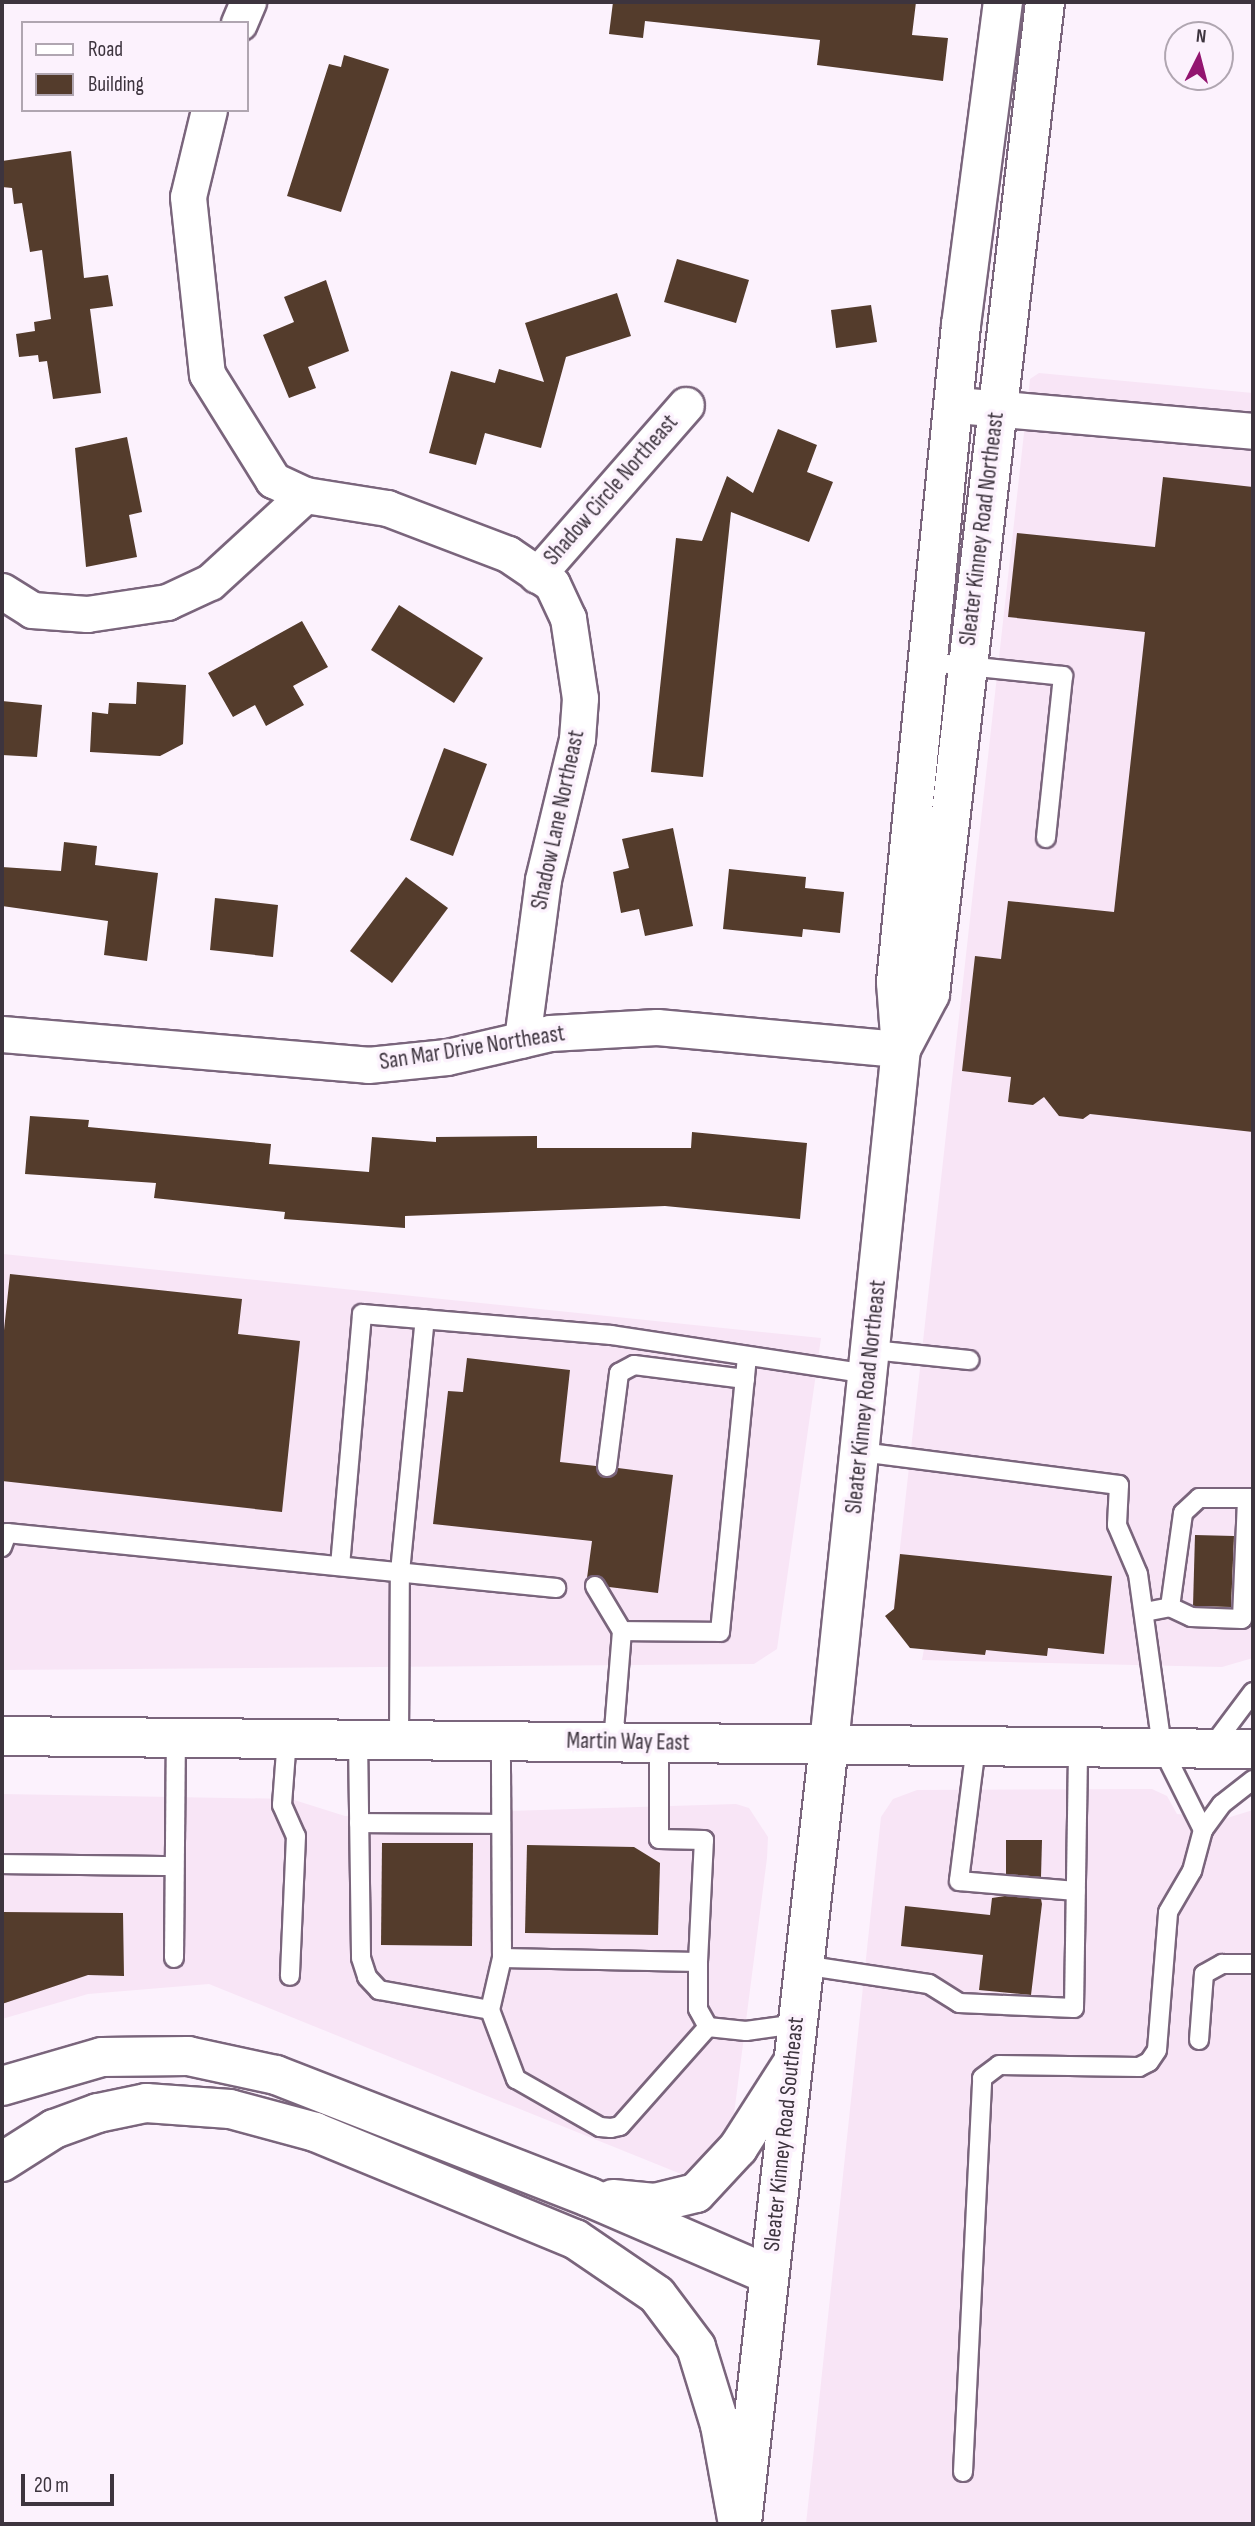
<!DOCTYPE html>
<style>
body{margin:0}
#map{position:relative;width:1255px;height:2526px;overflow:hidden;background:#fcf2fd;font-family:"Sofia Sans Condensed",sans-serif}
div>[style]{position:absolute}
[style*='--x']{left:calc(var(--x)*1px);top:calc(var(--y)*1px);width:calc(var(--w)*1px);rotate:calc(var(--a)*1deg)}
.commercial>*{inset:0;background:#f8e5f6}
.building>*{inset:0;background:#543c2c}
.roads{filter:drop-shadow(2px 0 #7a657c) drop-shadow(-2px 0 #7a657c) drop-shadow(0 2px #7a657c) drop-shadow(0 -2px #7a657c)}
.service>*{height:18px;margin:-9px;padding:0 9px;transform-origin:9px;border-radius:9px;background:#fff}
.minor>*{height:35px;margin:-17.5px;padding:0 17.5px;transform-origin:17.5px;border-radius:17.5px;background:#fff}
.tertiary>*{height:38px;margin:-19px;padding:0 19px;transform-origin:19px;border-radius:19px;background:#fff}
.secondary>*{height:38px;margin:-19px;padding:0 19px;transform-origin:19px;border-radius:19px;background:#fff}
.primary>*{height:38px;margin:-19px;padding:0 19px;transform-origin:19px;border-radius:19px;background:#fff}
.motorway>*{height:38px;margin:-19px;padding:0 19px;transform-origin:19px;border-radius:19px;background:#fff}
span{translate:-50% -50%;white-space:nowrap;text-align:center;line-height:1.15;-webkit-text-stroke:7px #fcf2fd;paint-order:stroke}
.street-label{font-size:23px;color:#3d343e}
.frame{position:absolute;inset:0;border:4px solid #3d343e;pointer-events:none}
.legend{position:absolute;left:21px;top:21px;width:228px;height:91px;box-sizing:border-box;background:#fcf2fd;border:2px solid #b0a6b1;margin:0;padding:9px 12px;list-style:none;font-size:21px;color:#3d343e}
.legend li{display:flex;align-items:center;gap:14px;height:35px}
.legend b{width:35px;border:2px solid #b0a6b1}
.north{position:absolute;left:1164px;top:21px;width:70px;height:70px;box-sizing:border-box;background:#fcf2fd;border:2px solid #b0a6b1;border-radius:50%;rotate:6deg;font-size:19px;font-weight:700;line-height:28px;text-align:center;color:#3d343e}
.north::after{content:'';display:block;margin:auto;width:24px;height:32px;background:#931570;clip-path:polygon(50% 0,100% 100%,50% 72%,0 100%)}
.scale{position:absolute;left:21px;top:2474px;width:93px;height:32px;box-sizing:border-box;border:4px solid #3d343e;border-top:0;padding-left:9px;font-size:21px;line-height:24px;white-space:nowrap;color:#3d343e;-webkit-text-stroke:5px #fcf2fd;paint-order:stroke}
</style>
<div id="map">
<div class="commercial">
<div style="clip-path:polygon(1039px 373px,1253px 393px,1253px 1658px,1222px 1667px,922px 1660px,924px 1649px,892px 1620px,1030px 379px)"></div>
<div style="clip-path:polygon(3px 1254px,821px 1338px,777px 1649px,754px 1664px,2px 1670px)"></div>
<div style="clip-path:polygon(1152px 1789px,1167px 1796px,1177px 1814px,1227px 1818px,1253px 1810px,1253px 2524px,806px 2524px,881px 1817px,893px 1799px,917px 1790px)"></div>
<div style="clip-path:polygon(2px 1794px,291px 1799px,345px 1816px,736px 1804px,749px 1808px,768px 1837px,767px 1858px,734px 2114px,712px 2152px,686px 2176px,209px 1984px,88px 1994px,2px 2019px)"></div>
</div>
<div class="building">
<div style="clip-path:polygon(613px 2px,916px 2px,912px 35px,948px 38px,943px 81px,817px 65px,820px 40px,645px 21px,643px 38px,609px 34px)"></div>
<div style="clip-path:polygon(344px 55px,389px 69px,341px 212px,287px 196px,329px 64px,341px 67px)"></div>
<div style="clip-path:polygon(71px 151px,84px 278px,108px 275px,113px 306px,90px 309px,101px 393px,53px 399px,47px 361px,39px 362px,38px 355px,19px 357px,16px 334px,35px 331px,34px 322px,51px 319px,42px 250px,30px 252px,22px 203px,14px 204px,12px 188px,2px 187px,2px 161px)"></div>
<div style="clip-path:polygon(677px 259px,749px 280px,736px 323px,664px 302px)"></div>
<div style="clip-path:polygon(326px 280px,349px 351px,308px 367px,316px 388px,289px 398px,263px 335px,294px 322px,284px 297px)"></div>
<div style="clip-path:polygon(617px 293px,631px 336px,566px 357px,541px 448px,485px 433px,476px 465px,429px 453px,451px 371px,495px 383px,499px 369px,544px 382px,525px 323px)"></div>
<div style="clip-path:polygon(871px 305px,877px 342px,836px 348px,831px 310px)"></div>
<div style="clip-path:polygon(778px 429px,817px 445px,807px 472px,833px 482px,809px 542px,731px 512px,703px 777px,651px 772px,676px 538px,702px 541px,727px 476px,753px 493px)"></div>
<div style="clip-path:polygon(127px 437px,142px 512px,129px 515px,137px 557px,86px 567px,75px 448px)"></div>
<div style="clip-path:polygon(1163px 477px,1253px 487px,1253px 1132px,1090px 1114px,1083px 1119px,1059px 1116px,1044px 1097px,1033px 1105px,1008px 1102px,1011px 1077px,962px 1071px,975px 956px,1001px 959px,1008px 901px,1114px 912px,1145px 632px,1008px 617px,1017px 533px,1155px 547px)"></div>
<div style="clip-path:polygon(399px 605px,483px 658px,454px 703px,371px 650px)"></div>
<div style="clip-path:polygon(302px 621px,328px 667px,293px 686px,304px 705px,266px 726px,255px 705px,233px 717px,208px 673px)"></div>
<div style="clip-path:polygon(137px 682px,186px 685px,183px 744px,160px 756px,90px 752px,92px 712px,108px 714px,109px 703px,136px 704px)"></div>
<div style="clip-path:polygon(2px 701px,42px 705px,37px 757px,2px 755px)"></div>
<div style="clip-path:polygon(444px 748px,487px 764px,453px 856px,410px 840px)"></div>
<div style="clip-path:polygon(673px 828px,693px 926px,645px 936px,639px 909px,621px 913px,613px 872px,629px 868px,622px 839px)"></div>
<div style="clip-path:polygon(64px 842px,97px 846px,95px 865px,158px 873px,147px 961px,104px 955px,108px 921px,2px 906px,2px 867px,61px 871px)"></div>
<div style="clip-path:polygon(729px 869px,806px 877px,805px 888px,844px 892px,840px 933px,803px 929px,802px 937px,723px 929px)"></div>
<div style="clip-path:polygon(406px 877px,448px 908px,392px 983px,350px 951px)"></div>
<div style="clip-path:polygon(215px 898px,278px 905px,273px 957px,210px 950px)"></div>
<div style="clip-path:polygon(30px 1116px,89px 1120px,88px 1127px,271px 1144px,269px 1164px,369px 1172px,372px 1137px,436px 1142px,436px 1137px,537px 1136px,537px 1148px,691px 1148px,692px 1132px,807px 1143px,800px 1219px,665px 1206px,405px 1216px,405px 1228px,284px 1219px,285px 1212px,154px 1198px,156px 1183px,25px 1174px)"></div>
<div style="clip-path:polygon(10px 1274px,242px 1299px,238px 1334px,300px 1341px,282px 1512px,2px 1481px,2px 1349px)"></div>
<div style="clip-path:polygon(467px 1358px,570px 1370px,560px 1462px,596px 1466px,606px 1478px,618px 1468px,673px 1475px,658px 1593px,609px 1587px,595px 1575px,587px 1578px,592px 1541px,433px 1524px,448px 1391px,463px 1392px)"></div>
<div style="clip-path:polygon(1195px 1535px,1234px 1536px,1231px 1607px,1193px 1606px)"></div>
<div style="clip-path:polygon(900px 1554px,1112px 1576px,1104px 1654px,1048px 1648px,1047px 1656px,986px 1650px,985px 1655px,910px 1648px,885px 1616px,894px 1609px)"></div>
<div style="clip-path:polygon(1006px 1840px,1042px 1840px,1041px 1877px,1006px 1874px)"></div>
<div style="clip-path:polygon(382px 1843px,473px 1843px,472px 1946px,381px 1945px)"></div>
<div style="clip-path:polygon(527px 1845px,634px 1847px,660px 1863px,658px 1935px,525px 1933px)"></div>
<div style="clip-path:polygon(1005px 1896px,1041px 1899px,1042px 1904px,1031px 1995px,979px 1990px,983px 1955px,901px 1946px,905px 1906px,990px 1915px,992px 1898px)"></div>
<div style="clip-path:polygon(2px 1912px,123px 1913px,124px 1976px,88px 1975px,2px 2004px)"></div>
</div>
<div class="roads">
<div class="service">
<div style="--x:928;--y:662;--w:136;--a:5.9"></div>
<div style="--x:1063;--y:676;--w:163;--a:96"></div>
<div style="--x:872;--y:1350;--w:98;--a:5.9"></div>
<div style="--x:861;--y:1452;--w:260;--a:7.3"></div>
<div style="--x:1119;--y:1485;--w:40;--a:92.9"></div>
<div style="--x:1117;--y:1525;--w:53;--a:66.8"></div>
<div style="--x:1138;--y:1574;--w:176;--a:82.1"></div>
<div style="--x:1162;--y:1748;--w:92;--a:63.4"></div>
<div style="--x:607;--y:1467;--w:95;--a:-82.7"></div>
<div style="--x:619;--y:1373;--w:17;--a:-28"></div>
<div style="--x:634;--y:1365;--w:112;--a:7.2"></div>
<div style="--x:2;--y:1547;--w:15;--a:-70"></div>
<div style="--x:7;--y:1533;--w:552;--a:5.72"></div>
<div style="--x:340;--y:1566;--w:253;--a:-85"></div>
<div style="--x:362;--y:1314;--w:250;--a:4.8"></div>
<div style="--x:611;--y:1335;--w:262;--a:8.6"></div>
<div style="--x:595;--y:1586;--w:52;--a:59"></div>
<div style="--x:622;--y:1631;--w:111;--a:94.6"></div>
<div style="--x:1170;--y:1607;--w:23;--a:25"></div>
<div style="--x:1191;--y:1617;--w:51;--a:2.2"></div>
<div style="--x:1242;--y:1619;--w:121;--a:-87.6"></div>
<div style="--x:1145;--y:1612;--w:25;--a:-11"></div>
<div style="--x:1170;--y:1607;--w:95;--a:-82.1"></div>
<div style="--x:1183;--y:1513;--w:22;--a:-43"></div>
<div style="--x:1199;--y:1498;--w:54;--a:0"></div>
<div style="--x:622;--y:1631;--w:98;--a:0.6"></div>
<div style="--x:720;--y:1632;--w:274;--a:-84.4"></div>
<div style="--x:287;--y:1738;--w:67;--a:94.3"></div>
<div style="--x:282;--y:1805;--w:34;--a:66"></div>
<div style="--x:296;--y:1836;--w:140;--a:92.5"></div>
<div style="--x:358;--y:1739;--w:219;--a:89.2"></div>
<div style="--x:361;--y:1958;--w:20;--a:72"></div>
<div style="--x:367;--y:1977;--w:18;--a:47"></div>
<div style="--x:379;--y:1990;--w:113;--a:10.2"></div>
<div style="--x:490;--y:2010;--w:53;--a:-77"></div>
<div style="--x:502;--y:1958;--w:218;--a:-90.3"></div>
<div style="--x:399;--y:1739;--w:167;--a:-89.7"></div>
<div style="--x:400;--y:1572;--w:254;--a:-84.4"></div>
<div style="--x:976;--y:1746;--w:136;--a:97.2"></div>
<div style="--x:959;--y:1881;--w:117;--a:4.9"></div>
<div style="--x:1211;--y:1748;--w:70;--a:-53.1"></div>
<div style="--x:359;--y:1823;--w:142;--a:0.4"></div>
<div style="--x:2;--y:1864;--w:172;--a:0.7"></div>
<div style="--x:174;--y:1958;--w:221;--a:-89.5"></div>
<div style="--x:502;--y:1958;--w:196;--a:1.2"></div>
<div style="--x:698;--y:1962;--w:122;--a:-87.2"></div>
<div style="--x:704;--y:1840;--w:45;--a:-178.7"></div>
<div style="--x:659;--y:1839;--w:97;--a:-90"></div>
<div style="--x:698;--y:1962;--w:47;--a:90"></div>
<div style="--x:698;--y:2009;--w:21;--a:61"></div>
<div style="--x:803;--y:1965;--w:127;--a:8.6"></div>
<div style="--x:929;--y:1984;--w:36;--a:32"></div>
<div style="--x:959;--y:2003;--w:115;--a:2.5"></div>
<div style="--x:1074;--y:2008;--w:261;--a:-89.1"></div>
<div style="--x:490;--y:2010;--w:74;--a:69.4"></div>
<div style="--x:516;--y:2079;--w:97;--a:29.7"></div>
<div style="--x:600;--y:2127;--w:11;--a:5"></div>
<div style="--x:611;--y:2128;--w:9;--a:-13"></div>
<div style="--x:620;--y:2126;--w:132;--a:-48.4"></div>
<div style="--x:708;--y:2027;--w:38;--a:6"></div>
<div style="--x:746;--y:2031;--w:50;--a:-8"></div>
<div style="--x:1199;--y:2040;--w:66;--a:-85.7"></div>
<div style="--x:1204;--y:1974;--w:21;--a:-29"></div>
<div style="--x:1222;--y:1964;--w:31;--a:0"></div>
<div style="--x:963;--y:2472;--w:394;--a:-87.2"></div>
<div style="--x:982;--y:2078;--w:21;--a:-37"></div>
<div style="--x:999;--y:2065;--w:140;--a:0.8"></div>
<div style="--x:1139;--y:2067;--w:11;--a:-27"></div>
<div style="--x:1149;--y:2062;--w:14;--a:-56"></div>
<div style="--x:1157;--y:2050;--w:138;--a:-85.4"></div>
<div style="--x:1168;--y:1912;--w:48;--a:-59.7"></div>
<div style="--x:1192;--y:1871;--w:42;--a:-75"></div>
<div style="--x:1203;--y:1830;--w:32;--a:-54"></div>
<div style="--x:1222;--y:1804;--w:39;--a:-38"></div>
</div>
<div class="minor">
<div style="--x:239;--y:23;--w:23;--a:-67"></div>
<div style="--x:209;--y:110;--w:89;--a:103.6"></div>
<div style="--x:188;--y:197;--w:178;--a:83.9"></div>
<div style="--x:207;--y:374;--w:125;--a:58.1"></div>
<div style="--x:273;--y:480;--w:35;--a:25"></div>
<div style="--x:305;--y:495;--w:83;--a:9"></div>
<div style="--x:387;--y:508;--w:129;--a:20.8"></div>
<div style="--x:508;--y:554;--w:53;--a:34.3"></div>
<div style="--x:552;--y:584;--w:38;--a:65"></div>
<div style="--x:568;--y:618;--w:81;--a:81.5"></div>
<div style="--x:580;--y:698;--w:41;--a:94.2"></div>
<div style="--x:577;--y:739;--w:145;--a:103.6"></div>
<div style="--x:543;--y:880;--w:161;--a:97.5"></div>
<div style="--x:957;--y:405;--w:297;--a:5"></div>
<div style="--x:537;--y:575;--w:226;--a:-48.8"></div>
<div style="--x:2;--y:591;--w:36;--a:32"></div>
<div style="--x:32;--y:610;--w:55;--a:4.2"></div>
<div style="--x:87;--y:614;--w:81;--a:-8.5"></div>
<div style="--x:167;--y:602;--w:47;--a:-24.9"></div>
<div style="--x:210;--y:582;--w:129;--a:-42.5"></div>
<div style="--x:2;--y:1034;--w:367;--a:4.8"></div>
<div style="--x:368;--y:1065;--w:79;--a:-5.8"></div>
<div style="--x:447;--y:1057;--w:106;--a:-13.1"></div>
<div style="--x:550;--y:1033;--w:107;--a:-3.2"></div>
<div style="--x:657;--y:1027;--w:245;--a:5.2"></div>
</div>
<div class="tertiary">
<div style="--x:901;--y:1049;--w:62;--a:-62.2"></div>
<div style="--x:930;--y:994;--w:999;--a:-83.39"></div>
<div style="--x:829;--y:1744;--w:699;--a:-84.09"></div>
<div style="--x:901;--y:1049;--w:67;--a:-94.3"></div>
<div style="--x:896;--y:982;--w:660;--a:-84.35"></div>
<div style="--x:961;--y:325;--w:326;--a:-82.6"></div>
</div>
<div class="secondary">
<div style="--x:742;--y:2522;--w:783;--a:-83.62"></div>
</div>
<div class="primary">
<div style="--x:2;--y:1736;--w:1251;--a:0.6"></div>
</div>
<div class="motorway">
<div style="--x:2;--y:2086;--w:104;--a:-16.2"></div>
<div style="--x:102;--y:2057;--w:86;--a:-0.7"></div>
<div style="--x:188;--y:2056;--w:90;--a:12.2"></div>
<div style="--x:276;--y:2075;--w:336;--a:21.3"></div>
<div style="--x:589;--y:2197;--w:196;--a:23.4"></div>
<div style="--x:2;--y:2162;--w:62;--a:-32.4"></div>
<div style="--x:54;--y:2129;--w:47;--a:-20"></div>
<div style="--x:98;--y:2113;--w:49;--a:-11.8"></div>
<div style="--x:146;--y:2103;--w:84;--a:4.1"></div>
<div style="--x:230;--y:2109;--w:88;--a:15.1"></div>
<div style="--x:315;--y:2132;--w:281;--a:22.4"></div>
<div style="--x:575;--y:2239;--w:99;--a:34.3"></div>
<div style="--x:657;--y:2295;--w:65;--a:53.1"></div>
<div style="--x:696;--y:2347;--w:82;--a:72.9"></div>
<div style="--x:720;--y:2425;--w:101;--a:79.7"></div>
<div style="--x:613;--y:2199;--w:42;--a:5.4"></div>
<div style="--x:655;--y:2203;--w:42;--a:-13.7"></div>
<div style="--x:696;--y:2193;--w:62;--a:-47"></div>
<div style="--x:738;--y:2148;--w:100;--a:-57.3"></div>
</div>
</div>
<div class="street-label">
<span style="left:611px;top:490px;rotate:-49deg">Shadow Circle Northeast</span>
<span style="left:982px;top:529px;rotate:-83deg">Sleater Kinney Road Northeast</span>
<span style="left:558px;top:820px;rotate:-78deg">Shadow Lane Northeast</span>
<span style="left:472px;top:1048px;rotate:-9deg">San Mar Drive Northeast</span>
<span style="left:866px;top:1397px;rotate:-84deg">Sleater Kinney Road Northeast</span>
<span style="left:628px;top:1742px;rotate:1deg">Martin Way East</span>
<span style="left:784px;top:2134px;rotate:-84deg">Sleater Kinney Road Southeast</span>
</div>
<div class="frame"></div>
<ul class="legend">
<li><b style="height:9px;background:#fff"></b>Road</li>
<li><b style="height:19px;background:#543c2c"></b>Building</li>
</ul>
<div class="north">N</div>
<div class="scale">20 m</div>
</div>
